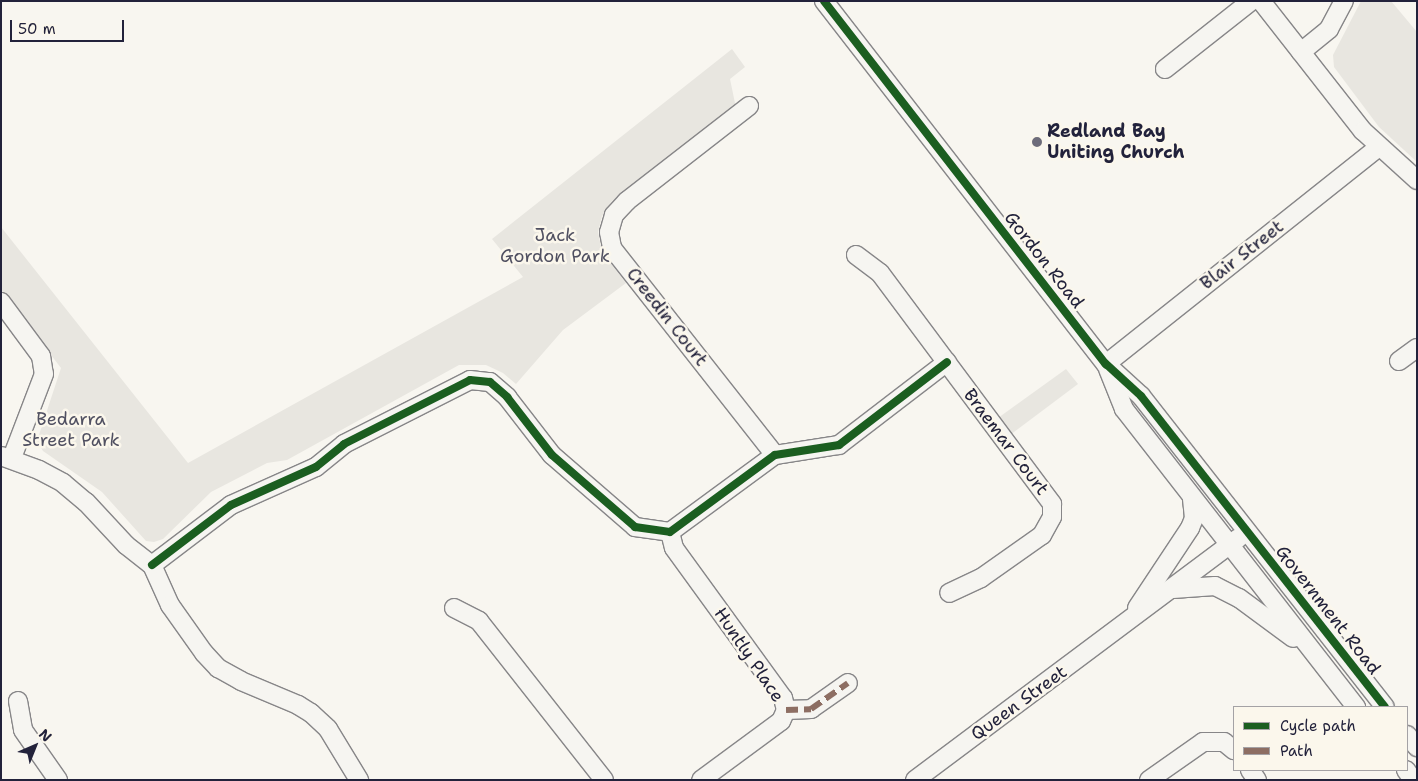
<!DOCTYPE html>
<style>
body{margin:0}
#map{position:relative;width:1418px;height:781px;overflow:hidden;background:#f8f6f0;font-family:"Shantell Sans",sans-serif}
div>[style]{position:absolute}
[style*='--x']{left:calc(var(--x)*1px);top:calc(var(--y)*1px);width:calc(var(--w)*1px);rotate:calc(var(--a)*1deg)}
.green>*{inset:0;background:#e8e6e0}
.roads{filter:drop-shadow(1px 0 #878688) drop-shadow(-1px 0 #878688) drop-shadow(0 1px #878688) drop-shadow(0 -1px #878688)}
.minor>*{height:18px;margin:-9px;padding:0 9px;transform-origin:9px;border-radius:9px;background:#f6f5f1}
.quiet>*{height:6px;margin-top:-3px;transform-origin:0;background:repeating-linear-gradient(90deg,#8d6e63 0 12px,transparent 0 18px)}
.cycleway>*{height:8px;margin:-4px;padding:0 4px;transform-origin:4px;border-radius:4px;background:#1b5e20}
.dots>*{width:14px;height:14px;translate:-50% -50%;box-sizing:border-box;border:2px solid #fbf7ec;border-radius:50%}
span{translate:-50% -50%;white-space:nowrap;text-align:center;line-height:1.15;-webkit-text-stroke:5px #fbf7ec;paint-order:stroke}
.poi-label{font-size:18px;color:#22223b;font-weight:700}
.left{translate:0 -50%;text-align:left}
.park-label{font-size:18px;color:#505061}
.street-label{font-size:18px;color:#22223b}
.frame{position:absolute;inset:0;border:2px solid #22223b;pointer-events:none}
.legend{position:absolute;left:1233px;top:706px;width:175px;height:65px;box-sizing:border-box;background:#fbf7ec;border:1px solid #a4a2a5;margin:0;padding:6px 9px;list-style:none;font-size:15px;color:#22223b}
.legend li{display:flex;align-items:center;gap:10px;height:25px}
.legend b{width:25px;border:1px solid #a4a2a5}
.north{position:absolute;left:10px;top:721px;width:50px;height:50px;-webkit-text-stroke:4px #fbf7ec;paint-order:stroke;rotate:44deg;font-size:14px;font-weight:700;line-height:20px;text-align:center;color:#22223b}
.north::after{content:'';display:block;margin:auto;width:18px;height:22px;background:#22223b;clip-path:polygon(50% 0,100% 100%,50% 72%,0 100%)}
.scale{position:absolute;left:10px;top:20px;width:114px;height:22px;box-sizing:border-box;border:2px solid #22223b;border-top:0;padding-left:6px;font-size:15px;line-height:18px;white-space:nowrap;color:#22223b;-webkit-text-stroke:4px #fbf7ec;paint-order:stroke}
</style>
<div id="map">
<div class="green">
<div style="clip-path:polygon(1361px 1px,1391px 1px,1417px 32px,1417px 162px,1379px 127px,1334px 67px,1333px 55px)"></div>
<div style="clip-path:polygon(732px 49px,745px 67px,730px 79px,736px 108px,612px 201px,602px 216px,598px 232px,602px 252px,626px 283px,563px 330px,516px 384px,503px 373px,486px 365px,459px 365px,287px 460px,267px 463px,211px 492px,163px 539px,154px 542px,146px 541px,102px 492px,43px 451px,37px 441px,61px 368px,1px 290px,1px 227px,188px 463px,523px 277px,492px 239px)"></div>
<div style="clip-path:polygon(1066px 369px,1078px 384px,1010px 435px,998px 418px)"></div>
</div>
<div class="roads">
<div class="minor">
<div style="--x:824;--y:1;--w:460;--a:52.2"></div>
<div style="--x:1106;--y:364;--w:47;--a:42.4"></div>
<div style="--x:1141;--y:396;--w:395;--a:51.9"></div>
<div style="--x:1261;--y:1;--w:165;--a:51.9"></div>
<div style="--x:1363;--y:131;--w:73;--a:42.2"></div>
<div style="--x:1301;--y:52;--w:36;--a:-39"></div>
<div style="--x:1329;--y:29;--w:32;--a:-62"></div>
<div style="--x:1165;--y:69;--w:110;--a:-38.3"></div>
<div style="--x:749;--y:106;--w:155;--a:142.1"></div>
<div style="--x:627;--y:201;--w:19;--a:133"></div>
<div style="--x:614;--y:215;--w:18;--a:106"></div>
<div style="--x:609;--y:232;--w:16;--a:79"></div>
<div style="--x:612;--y:248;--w:263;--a:51.8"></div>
<div style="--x:856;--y:255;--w:30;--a:37"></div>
<div style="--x:880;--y:273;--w:288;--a:53.3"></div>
<div style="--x:1052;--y:504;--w:13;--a:90"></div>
<div style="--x:1052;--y:517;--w:21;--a:119"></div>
<div style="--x:1042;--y:535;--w:75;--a:144.8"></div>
<div style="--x:981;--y:578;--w:35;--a:155"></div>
<div style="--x:1;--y:302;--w:67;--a:53.5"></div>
<div style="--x:41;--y:356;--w:18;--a:81"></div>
<div style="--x:44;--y:374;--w:90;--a:110.9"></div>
<div style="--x:1399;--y:361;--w:22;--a:-36"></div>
<div style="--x:1106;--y:364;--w:349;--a:-38.5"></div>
<div style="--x:1108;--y:369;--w:43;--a:68.2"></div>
<div style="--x:1124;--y:409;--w:378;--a:52.1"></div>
<div style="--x:1;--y:456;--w:40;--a:20.2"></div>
<div style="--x:39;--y:470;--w:27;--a:28"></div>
<div style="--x:63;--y:483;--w:30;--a:40"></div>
<div style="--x:86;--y:502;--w:59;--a:47.1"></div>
<div style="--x:126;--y:545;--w:33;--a:38"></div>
<div style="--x:152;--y:565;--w:44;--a:65.8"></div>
<div style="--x:170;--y:605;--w:59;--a:54.7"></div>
<div style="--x:204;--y:653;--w:21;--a:47"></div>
<div style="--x:218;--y:668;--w:26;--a:29"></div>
<div style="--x:241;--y:681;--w:62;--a:22.8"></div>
<div style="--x:298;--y:705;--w:15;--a:32"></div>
<div style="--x:311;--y:713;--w:23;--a:43"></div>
<div style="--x:328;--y:729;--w:60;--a:58.7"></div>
<div style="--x:670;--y:532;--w:16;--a:76"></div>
<div style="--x:674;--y:548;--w:185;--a:54"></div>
<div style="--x:783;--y:698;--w:12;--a:76"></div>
<div style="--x:786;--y:710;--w:12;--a:114"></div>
<div style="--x:781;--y:721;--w:99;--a:143.6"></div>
<div style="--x:152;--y:565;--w:99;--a:-37.2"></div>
<div style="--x:231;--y:505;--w:93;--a:-24.1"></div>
<div style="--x:316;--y:467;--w:36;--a:-39"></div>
<div style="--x:344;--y:444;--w:141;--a:-26.9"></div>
<div style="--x:470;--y:380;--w:20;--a:6"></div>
<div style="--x:490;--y:382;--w:23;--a:41"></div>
<div style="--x:507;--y:397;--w:73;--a:52.2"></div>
<div style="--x:552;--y:455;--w:110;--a:40.9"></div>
<div style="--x:635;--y:527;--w:35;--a:8"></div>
<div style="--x:670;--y:532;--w:130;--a:-36.3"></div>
<div style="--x:775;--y:455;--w:65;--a:-8.9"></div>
<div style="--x:839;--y:445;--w:136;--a:-37.5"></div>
<div style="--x:1173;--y:589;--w:42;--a:-4.1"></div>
<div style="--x:1215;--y:586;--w:27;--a:27"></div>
<div style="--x:1239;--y:598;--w:67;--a:36.5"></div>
<div style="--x:454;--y:608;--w:28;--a:27"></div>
<div style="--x:479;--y:621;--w:202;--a:51.8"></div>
<div style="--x:1137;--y:608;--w:96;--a:-56.5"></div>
<div style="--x:1190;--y:528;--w:11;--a:-68"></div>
<div style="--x:1194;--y:518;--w:20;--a:-96"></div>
<div style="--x:18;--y:701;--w:29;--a:80"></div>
<div style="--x:23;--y:730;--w:61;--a:55"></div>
<div style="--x:786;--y:710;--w:25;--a:-2"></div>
<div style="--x:811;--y:709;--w:45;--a:-35.1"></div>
<div style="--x:1407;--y:735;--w:16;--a:50"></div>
<div style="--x:1250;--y:770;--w:12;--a:55"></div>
<div style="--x:1406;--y:770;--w:12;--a:55"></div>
<div style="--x:915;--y:780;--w:404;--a:-36.8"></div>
<div style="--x:1149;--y:780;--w:66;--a:-35.1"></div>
<div style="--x:1203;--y:742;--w:21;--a:0"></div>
<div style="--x:1224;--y:742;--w:13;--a:39"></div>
</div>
</div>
<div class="quiet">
<div style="--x:786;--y:710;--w:25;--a:-2"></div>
<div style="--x:811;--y:709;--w:45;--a:-35.1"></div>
</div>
<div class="cycleway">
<div style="--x:824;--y:1;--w:460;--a:52.2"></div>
<div style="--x:1106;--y:364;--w:47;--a:42.4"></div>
<div style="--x:1141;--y:396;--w:395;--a:51.9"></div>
<div style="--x:152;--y:565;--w:99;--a:-37.2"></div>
<div style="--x:231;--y:505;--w:93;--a:-24.1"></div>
<div style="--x:316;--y:467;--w:36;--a:-39"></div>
<div style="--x:344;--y:444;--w:141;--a:-26.9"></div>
<div style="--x:470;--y:380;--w:20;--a:6"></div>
<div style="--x:490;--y:382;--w:23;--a:41"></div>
<div style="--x:507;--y:397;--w:73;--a:52.2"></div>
<div style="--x:552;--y:455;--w:110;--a:40.9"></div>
<div style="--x:635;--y:527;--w:35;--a:8"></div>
<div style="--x:670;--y:532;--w:130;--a:-36.3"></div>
<div style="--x:775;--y:455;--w:65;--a:-8.9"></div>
<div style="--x:839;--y:445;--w:136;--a:-37.5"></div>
</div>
<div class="dots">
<div style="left:1037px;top:142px;background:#6d6c7a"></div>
</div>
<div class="poi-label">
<span class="left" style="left:1047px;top:142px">Redland Bay<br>Uniting Church</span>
</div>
<div class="park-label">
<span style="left:555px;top:246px">Jack<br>Gordon Park</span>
<span style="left:71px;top:430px">Bedarra<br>Street Park</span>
</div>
<div class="street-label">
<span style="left:1242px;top:255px;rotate:-38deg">Blair Street</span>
<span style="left:1044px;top:260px;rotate:52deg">Gordon Road</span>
<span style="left:667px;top:317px;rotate:52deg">Creedin Court</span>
<span style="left:1006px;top:442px;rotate:53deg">Braemar Court</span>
<span style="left:1328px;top:610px;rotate:52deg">Government Road</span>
<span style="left:749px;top:655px;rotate:56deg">Huntly Place</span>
<span style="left:1019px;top:703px;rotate:-36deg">Queen Street</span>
</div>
<div class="frame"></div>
<ul class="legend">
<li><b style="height:6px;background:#1b5e20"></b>Cycle path</li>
<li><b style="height:6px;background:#8d6e63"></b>Path</li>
</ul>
<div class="north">N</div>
<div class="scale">50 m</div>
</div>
